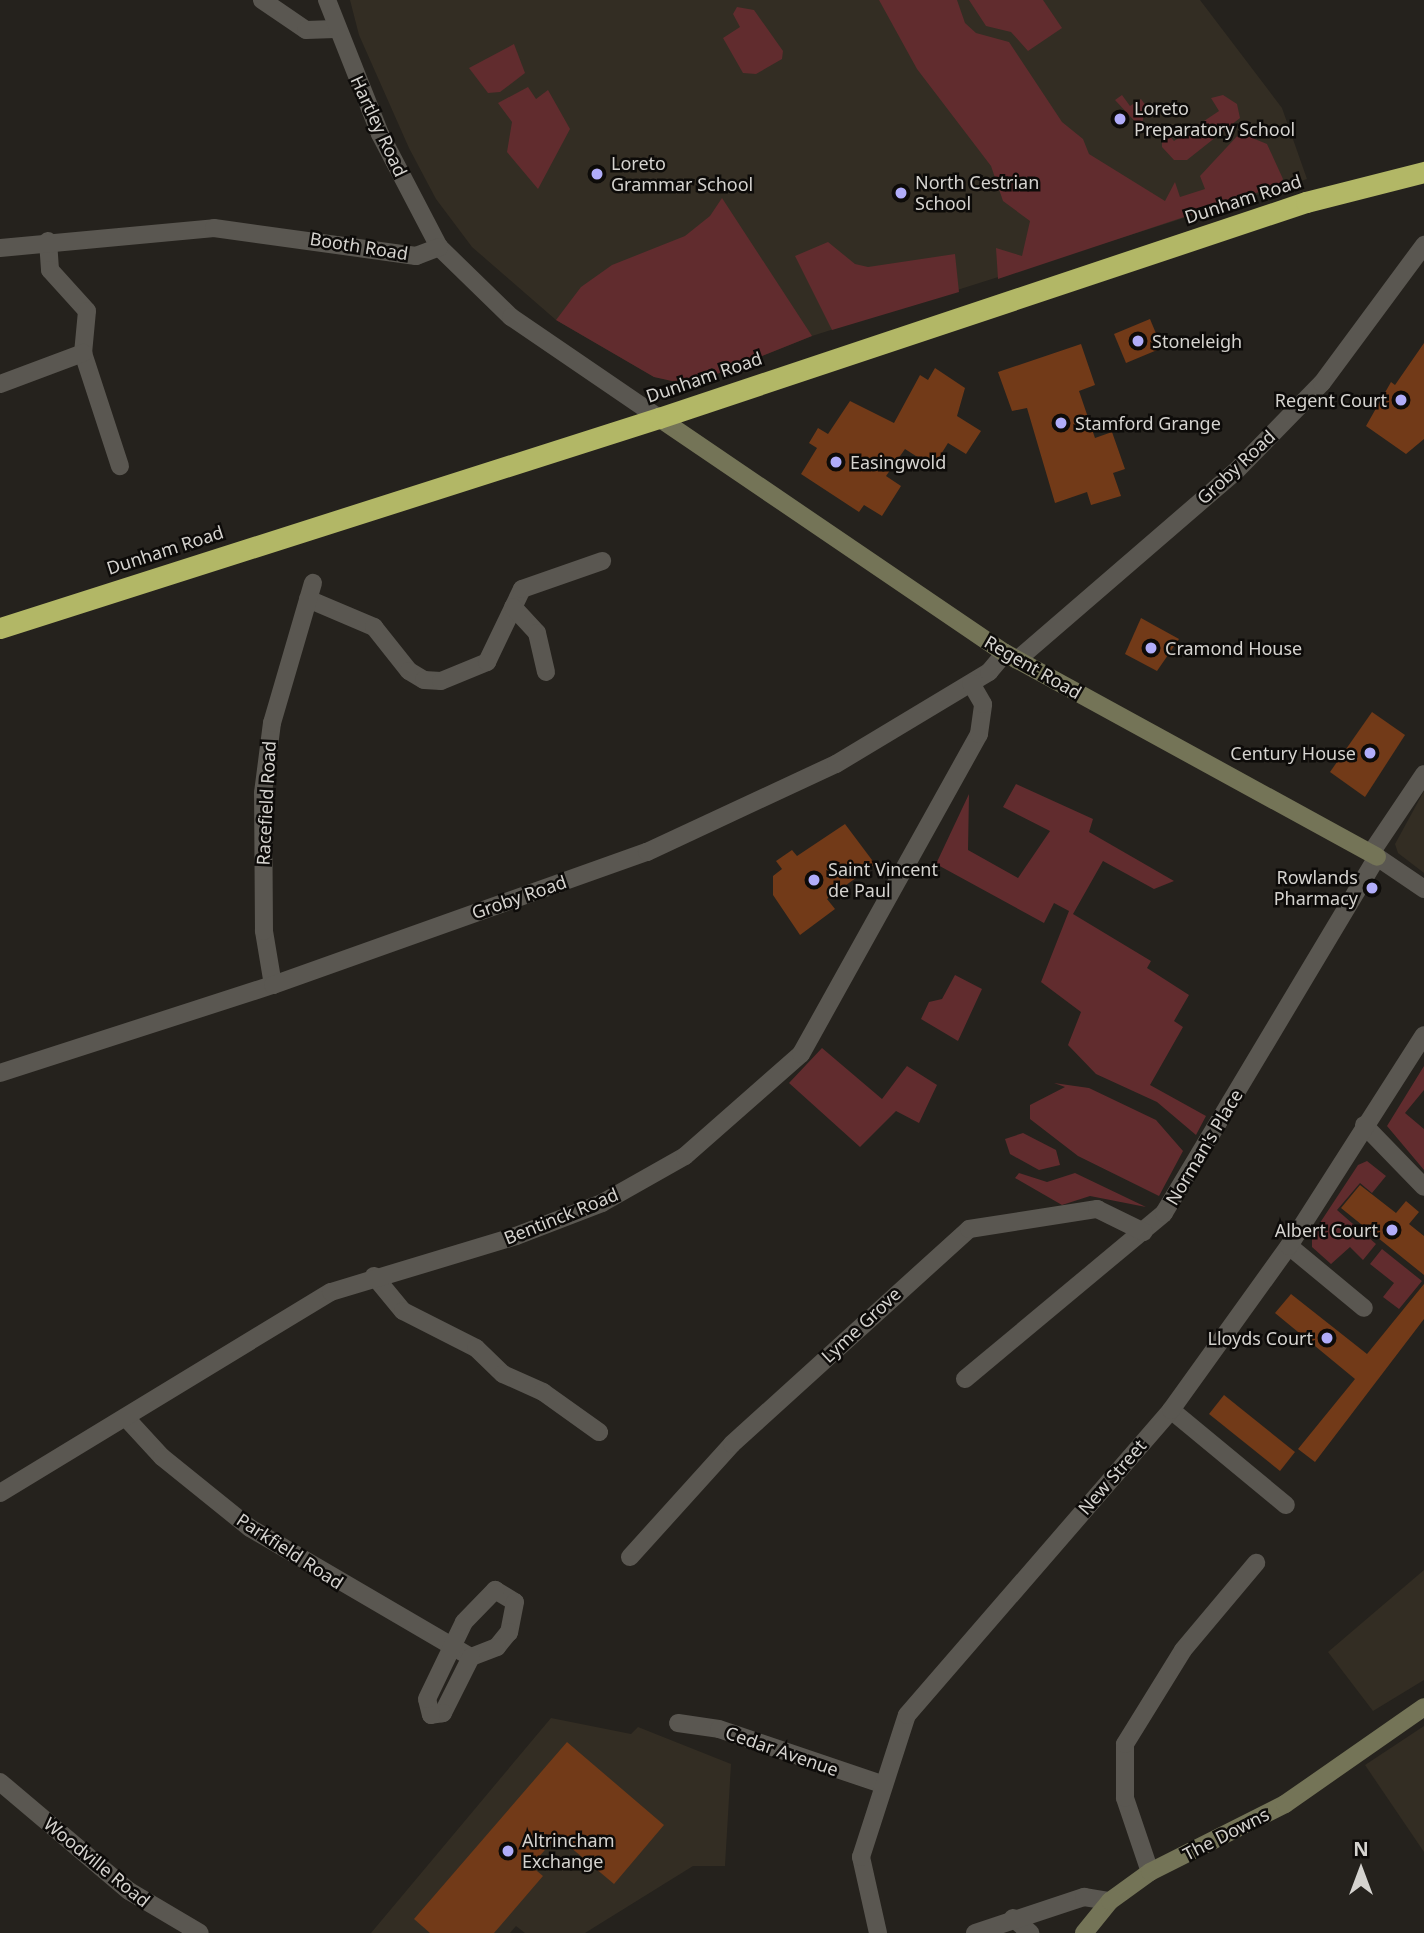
<!DOCTYPE html>
<style>
body{margin:0}
#map{position:relative;width:1424px;height:1933px;overflow:hidden;background:#25221d;font-family:"Noto Sans",sans-serif}
div>[style]{position:absolute}
[style*='--x']{left:calc(var(--x)*1px);top:calc(var(--y)*1px);width:calc(var(--w)*1px);rotate:calc(var(--a)*1deg)}
.built>*{inset:0;background:#332d23}
.green>*{inset:0;background:#612c2e}
.building>*{inset:0;background:#723a18}
.street>*{height:18px;margin:-9px;padding:0 9px;transform-origin:9px;border-radius:9px;background:#5a5751}
.secondary>*{height:18px;margin:-9px;padding:0 9px;transform-origin:9px;border-radius:9px;background:#747457}
.highway>*{height:21px;margin:-10.5px;padding:0 10.5px;transform-origin:10.5px;border-radius:10.5px;background:#b2b766}
.dots>*{width:19px;height:19px;translate:-50% -50%;box-sizing:border-box;border:4px solid #0d0b09;border-radius:50%}
span{translate:-50% -50%;white-space:nowrap;text-align:center;line-height:1.15;-webkit-text-stroke:5px #0d0b09;paint-order:stroke}
.poi-label{font-size:18px;color:#d5d3cf}
.left{translate:0 -50%;text-align:left}
.right{translate:-100% -50%;text-align:right}
.street-label{font-size:18px;color:#d5d3cf}
.north{position:absolute;left:1326px;top:1835px;width:70px;height:70px;-webkit-text-stroke:5px #0d0b09;paint-order:stroke;rotate:0deg;font-size:19px;font-weight:700;line-height:28px;text-align:center;color:#d5d3cf}
.north::after{content:'';display:block;margin:auto;width:24px;height:32px;background:#d5d3cf;clip-path:polygon(50% 0,100% 100%,50% 72%,0 100%)}
</style>
<div id="map">
<div class="built">
<div style="clip-path:polygon(350px 0,1200px 0,1282px 108px,1307px 179px,812px 336px,717px 374px,672px 381px,654px 377px,556px 320px,472px 247px,436px 199px,409px 148px,359px 35px)"></div>
<div style="clip-path:polygon(1424px 791px,1424px 873px,1398px 853px,1395px 844px)"></div>
<div style="clip-path:polygon(1424px 1570px,1424px 1680px,1373px 1711px,1328px 1652px)"></div>
<div style="clip-path:polygon(551px 1718px,631px 1734px,638px 1727px,731px 1764px,725px 1866px,693px 1866px,585px 1933px,525px 1933px,516px 1926px,510px 1933px,371px 1933px)"></div>
<div style="clip-path:polygon(1424px 1726px,1424px 1852px,1365px 1765px)"></div>
</div>
<div class="green">
<div style="clip-path:polygon(879px 0,957px 0,965px 23px,976px 33px,1009px 42px,1062px 122px,1083px 139px,1089px 154px,1165px 201px,1175px 182px,1180px 197px,1205px 189px,1200px 176px,1240px 133px,1267px 144px,1283px 179px,1280px 185px,998px 279px,996px 248px,1022px 256px,1030px 221px,1003px 201px,991px 166px,917px 69px)"></div>
<div style="clip-path:polygon(969px 0,1043px 0,1062px 28px,1028px 51px,1011px 32px,986px 26px)"></div>
<div style="clip-path:polygon(737px 7px,754px 10px,783px 51px,782px 59px,756px 74px,743px 73px,723px 38px,740px 27px,733px 14px)"></div>
<div style="clip-path:polygon(514px 44px,525px 73px,500px 92px,488px 93px,469px 68px)"></div>
<div style="clip-path:polygon(528px 87px,536px 99px,548px 90px,570px 129px,538px 189px,507px 152px,512px 122px,498px 103px)"></div>
<div style="clip-path:polygon(1122px 95px,1130px 106px,1141px 99px,1146px 106px,1141px 128px,1115px 100px)"></div>
<div style="clip-path:polygon(1223px 95px,1237px 104px,1240px 118px,1187px 160px,1174px 160px,1162px 147px,1162px 135px,1166px 132px,1174px 141px,1219px 111px,1211px 98px)"></div>
<div style="clip-path:polygon(722px 198px,812px 336px,717px 374px,712px 368px,694px 379px,672px 381px,654px 377px,556px 320px,581px 287px,612px 265px,685px 236px,710px 216px)"></div>
<div style="clip-path:polygon(828px 242px,855px 264px,868px 267px,955px 254px,959px 292px,832px 330px,795px 256px)"></div>
<div style="clip-path:polygon(1016px 784px,1093px 819px,1089px 832px,1174px 881px,1154px 889px,1103px 861px,1073px 914px,1151px 961px,1147px 968px,1189px 995px,1174px 1021px,1183px 1027px,1150px 1085px,1206px 1116px,1196px 1135px,1157px 1102px,1096px 1074px,1068px 1045px,1081px 1012px,1041px 982px,1069px 911px,1054px 903px,1044px 923px,936px 864px,969px 794px,968px 850px,1018px 878px,1050px 831px,1003px 807px)"></div>
<div style="clip-path:polygon(955px 975px,982px 989px,958px 1041px,921px 1019px,929px 1002px,942px 999px)"></div>
<div style="clip-path:polygon(822px 1048px,882px 1099px,907px 1066px,937px 1085px,919px 1123px,896px 1111px,860px 1147px,789px 1083px)"></div>
<div style="clip-path:polygon(1424px 1066px,1424px 1090px,1405px 1113px,1424px 1129px,1424px 1170px,1387px 1126px)"></div>
<div style="clip-path:polygon(1054px 1083px,1089px 1088px,1156px 1120px,1183px 1151px,1159px 1196px,1078px 1156px,1030px 1119px,1030px 1105px,1065px 1087px)"></div>
<div style="clip-path:polygon(1023px 1133px,1056px 1150px,1060px 1165px,1039px 1170px,1010px 1154px,1005px 1139px)"></div>
<div style="clip-path:polygon(1367px 1161px,1386px 1176px,1372px 1193px,1360px 1183px,1337px 1210px,1376px 1244px,1363px 1260px,1350px 1247px,1331px 1264px,1312px 1247px,1312px 1235px,1358px 1165px)"></div>
<div style="clip-path:polygon(1019px 1173px,1047px 1182px,1075px 1173px,1146px 1207px,1090px 1196px,1062px 1205px,1015px 1178px)"></div>
<div style="clip-path:polygon(1382px 1249px,1422px 1281px,1399px 1309px,1383px 1297px,1394px 1283px,1370px 1264px)"></div>
</div>
<div class="building">
<div style="clip-path:polygon(1150px 319px,1162px 348px,1126px 363px,1114px 334px)"></div>
<div style="clip-path:polygon(1424px 343px,1424px 439px,1406px 454px,1366px 426px,1391px 382px,1395px 385px)"></div>
<div style="clip-path:polygon(1081px 344px,1095px 385px,1079px 391px,1095px 438px,1112px 432px,1125px 469px,1113px 473px,1121px 496px,1091px 505px,1087px 492px,1055px 503px,1027px 408px,1012px 411px,998px 372px)"></div>
<div style="clip-path:polygon(935px 368px,965px 388px,957px 416px,981px 431px,966px 454px,948px 443px,933px 467px,905px 449px,886px 476px,901px 486px,882px 516px,864px 505px,859px 512px,801px 474px,817px 448px,809px 443px,818px 428px,828px 434px,850px 401px,894px 423px,920px 375px,928px 380px)"></div>
<div style="clip-path:polygon(1141px 618px,1179px 639px,1157px 671px,1125px 654px)"></div>
<div style="clip-path:polygon(1372px 712px,1405px 735px,1365px 797px,1330px 772px)"></div>
<div style="clip-path:polygon(845px 824px,875px 864px,827px 899px,835px 909px,800px 935px,773px 895px,773px 876px,782px 869px,776px 861px,792px 850px,797px 856px)"></div>
<div style="clip-path:polygon(1360px 1185px,1396px 1213px,1406px 1201px,1419px 1212px,1409px 1224px,1424px 1236px,1424px 1275px,1341px 1208px)"></div>
<div style="clip-path:polygon(1424px 1284px,1424px 1319px,1315px 1462px,1298px 1449px,1355px 1379px,1275px 1313px,1291px 1294px,1367px 1354px)"></div>
<div style="clip-path:polygon(1224px 1395px,1295px 1452px,1280px 1471px,1209px 1414px)"></div>
<div style="clip-path:polygon(567px 1742px,664px 1825px,614px 1884px,557px 1836px,531px 1866px,543px 1876px,494px 1933px,430px 1933px,414px 1919px)"></div>
</div>
<div class="street">
<div style="--x:262;--y:0;--w:53;--a:34.3"></div>
<div style="--x:306;--y:30;--w:29;--a:-2"></div>
<div style="--x:327;--y:0;--w:144;--a:68.4"></div>
<div style="--x:380;--y:134;--w:127;--a:62.4"></div>
<div style="--x:439;--y:247;--w:100;--a:44.2"></div>
<div style="--x:511;--y:317;--w:179;--a:34.3"></div>
<div style="--x:48;--y:241;--w:29;--a:86"></div>
<div style="--x:50;--y:270;--w:55;--a:47.9"></div>
<div style="--x:87;--y:311;--w:42;--a:95.4"></div>
<div style="--x:83;--y:353;--w:119;--a:71.9"></div>
<div style="--x:0;--y:248;--w:215;--a:-5.3"></div>
<div style="--x:214;--y:228;--w:204;--a:7.9"></div>
<div style="--x:416;--y:256;--w:25;--a:-21"></div>
<div style="--x:0;--y:384;--w:89;--a:-20.5"></div>
<div style="--x:308;--y:599;--w:72;--a:23"></div>
<div style="--x:374;--y:627;--w:56;--a:51.5"></div>
<div style="--x:409;--y:671;--w:17;--a:31"></div>
<div style="--x:424;--y:680;--w:17;--a:3"></div>
<div style="--x:441;--y:681;--w:50;--a:-22.4"></div>
<div style="--x:487;--y:662;--w:81;--a:-64.4"></div>
<div style="--x:522;--y:589;--w:85;--a:-19.3"></div>
<div style="--x:513;--y:607;--w:35;--a:47"></div>
<div style="--x:537;--y:633;--w:40;--a:77"></div>
<div style="--x:1017;--y:660;--w:288;--a:-40.8"></div>
<div style="--x:1235;--y:472;--w:124;--a:-45.7"></div>
<div style="--x:1322;--y:383;--w:172;--a:-53.5"></div>
<div style="--x:1371;--y:853;--w:95;--a:-56.1"></div>
<div style="--x:273;--y:985;--w:55;--a:-99.5"></div>
<div style="--x:264;--y:931;--w:138;--a:-90.4"></div>
<div style="--x:263;--y:793;--w:71;--a:-82.7"></div>
<div style="--x:272;--y:723;--w:146;--a:-73.7"></div>
<div style="--x:0;--y:1073;--w:287;--a:-17.9"></div>
<div style="--x:273;--y:985;--w:397;--a:-19.6"></div>
<div style="--x:647;--y:852;--w:208;--a:-25"></div>
<div style="--x:836;--y:764;--w:179;--a:-31"></div>
<div style="--x:989;--y:672;--w:25;--a:-50"></div>
<div style="--x:1364;--y:1125;--w:86;--a:45.9"></div>
<div style="--x:1289;--y:1246;--w:97;--a:39.6"></div>
<div style="--x:374;--y:1276;--w:45;--a:50.4"></div>
<div style="--x:403;--y:1311;--w:82;--a:26.9"></div>
<div style="--x:476;--y:1348;--w:37;--a:44"></div>
<div style="--x:503;--y:1374;--w:44;--a:24.2"></div>
<div style="--x:543;--y:1392;--w:69;--a:35.5"></div>
<div style="--x:965;--y:1379;--w:259;--a:-39.8"></div>
<div style="--x:1164;--y:1213;--w:415;--a:-59.1"></div>
<div style="--x:1377;--y:857;--w:57;--a:34.2"></div>
<div style="--x:1171;--y:1410;--w:149;--a:39.6"></div>
<div style="--x:127;--y:1419;--w:52;--a:47.4"></div>
<div style="--x:162;--y:1457;--w:113;--a:38.9"></div>
<div style="--x:250;--y:1528;--w:256;--a:30.3"></div>
<div style="--x:0;--y:1493;--w:387;--a:-31.3"></div>
<div style="--x:331;--y:1292;--w:193;--a:-16.8"></div>
<div style="--x:516;--y:1236;--w:92;--a:-21"></div>
<div style="--x:602;--y:1203;--w:95;--a:-29.5"></div>
<div style="--x:685;--y:1156;--w:154;--a:-41.3"></div>
<div style="--x:801;--y:1054;--w:366;--a:-60.9"></div>
<div style="--x:979;--y:734;--w:30;--a:-82"></div>
<div style="--x:983;--y:704;--w:24;--a:-120"></div>
<div style="--x:630;--y:1557;--w:152;--a:-47.9"></div>
<div style="--x:732;--y:1444;--w:320;--a:-42.2"></div>
<div style="--x:969;--y:1229;--w:130;--a:-8.9"></div>
<div style="--x:1097;--y:1209;--w:52;--a:26.1"></div>
<div style="--x:495;--y:1590;--w:23;--a:31"></div>
<div style="--x:515;--y:1602;--w:31;--a:101"></div>
<div style="--x:509;--y:1632;--w:19;--a:129"></div>
<div style="--x:497;--y:1647;--w:28;--a:159"></div>
<div style="--x:471;--y:1657;--w:63;--a:116.6"></div>
<div style="--x:443;--y:1713;--w:12;--a:171"></div>
<div style="--x:431;--y:1715;--w:16;--a:-104"></div>
<div style="--x:427;--y:1699;--w:85;--a:-64.3"></div>
<div style="--x:464;--y:1622;--w:45;--a:-45.9"></div>
<div style="--x:678;--y:1723;--w:41;--a:8.3"></div>
<div style="--x:719;--y:1729;--w:174;--a:18.7"></div>
<div style="--x:0;--y:1782;--w:169;--a:40.2"></div>
<div style="--x:129;--y:1891;--w:82;--a:30.6"></div>
<div style="--x:1150;--y:1872;--w:78;--a:-108.7"></div>
<div style="--x:1125;--y:1798;--w:54;--a:-90"></div>
<div style="--x:1125;--y:1744;--w:110;--a:-58.3"></div>
<div style="--x:1183;--y:1650;--w:114;--a:-50"></div>
<div style="--x:1013;--y:1918;--w:23;--a:41"></div>
<div style="--x:878;--y:1933;--w:78;--a:-102.6"></div>
<div style="--x:861;--y:1857;--w:149;--a:-72.1"></div>
<div style="--x:907;--y:1715;--w:403;--a:-49.1"></div>
<div style="--x:1171;--y:1410;--w:202;--a:-54.3"></div>
<div style="--x:1289;--y:1246;--w:250;--a:-57.4"></div>
<div style="--x:975;--y:1933;--w:115;--a:-18.3"></div>
<div style="--x:1084;--y:1897;--w:26;--a:9"></div>
</div>
<div class="secondary">
<div style="--x:659;--y:418;--w:418;--a:34.2"></div>
<div style="--x:1005;--y:653;--w:424;--a:28.7"></div>
<div style="--x:1084;--y:1933;--w:41;--a:-50.9"></div>
<div style="--x:1110;--y:1901;--w:49;--a:-35.9"></div>
<div style="--x:1150;--y:1872;--w:151;--a:-26.7"></div>
<div style="--x:1285;--y:1804;--w:169;--a:-34.9"></div>
</div>
<div class="highway">
<div style="--x:0;--y:628;--w:692;--a:-17.68"></div>
<div style="--x:659;--y:418;--w:682;--a:-18.46"></div>
<div style="--x:1306;--y:202;--w:122;--a:-14.3"></div>
</div>
<div class="dots">
<div style="left:1120px;top:119px;background:#b1adfa"></div>
<div style="left:597px;top:174px;background:#b1adfa"></div>
<div style="left:901px;top:193px;background:#b1adfa"></div>
<div style="left:1138px;top:341px;background:#b1adfa"></div>
<div style="left:1401px;top:400px;background:#b1adfa"></div>
<div style="left:1061px;top:423px;background:#b1adfa"></div>
<div style="left:836px;top:462px;background:#b1adfa"></div>
<div style="left:1151px;top:648px;background:#b1adfa"></div>
<div style="left:1370px;top:753px;background:#b1adfa"></div>
<div style="left:814px;top:880px;background:#b1adfa"></div>
<div style="left:1372px;top:888px;background:#b1adfa"></div>
<div style="left:1392px;top:1230px;background:#b1adfa"></div>
<div style="left:1327px;top:1338px;background:#b1adfa"></div>
<div style="left:508px;top:1851px;background:#b1adfa"></div>
</div>
<div class="poi-label">
<span class="left" style="left:1134px;top:119px">Loreto<br>Preparatory School</span>
<span class="left" style="left:611px;top:174px">Loreto<br>Grammar School</span>
<span class="left" style="left:915px;top:193px">North Cestrian<br>School</span>
<span class="left" style="left:1152px;top:341px">Stoneleigh</span>
<span class="right" style="left:1387px;top:400px">Regent Court</span>
<span class="left" style="left:1075px;top:423px">Stamford Grange</span>
<span class="left" style="left:850px;top:462px">Easingwold</span>
<span class="left" style="left:1165px;top:648px">Cramond House</span>
<span class="right" style="left:1356px;top:753px">Century House</span>
<span class="left" style="left:828px;top:880px">Saint Vincent<br>de Paul</span>
<span class="right" style="left:1358px;top:888px">Rowlands<br>Pharmacy</span>
<span class="right" style="left:1378px;top:1230px">Albert Court</span>
<span class="right" style="left:1313px;top:1338px">Lloyds Court</span>
<span class="left" style="left:522px;top:1851px">Altrincham<br>Exchange</span>
</div>
<div class="street-label">
<span style="left:379px;top:126px;rotate:65deg">Hartley Road</span>
<span style="left:1243px;top:199px;rotate:-18deg">Dunham Road</span>
<span style="left:359px;top:246px;rotate:9deg">Booth Road</span>
<span style="left:704px;top:377px;rotate:-19deg">Dunham Road</span>
<span style="left:1236px;top:467px;rotate:-43deg">Groby Road</span>
<span style="left:165px;top:550px;rotate:-18deg">Dunham Road</span>
<span style="left:1033px;top:667px;rotate:30deg">Regent Road</span>
<span style="left:266px;top:803px;rotate:-87deg">Racefield Road</span>
<span style="left:519px;top:897px;rotate:-19deg">Groby Road</span>
<span style="left:1204px;top:1147px;rotate:-59deg">Norman's Place</span>
<span style="left:561px;top:1216px;rotate:-22deg">Bentinck Road</span>
<span style="left:861px;top:1325px;rotate:-43deg">Lyme Grove</span>
<span style="left:1112px;top:1477px;rotate:-49deg">New Street</span>
<span style="left:290px;top:1551px;rotate:33deg">Parkfield Road</span>
<span style="left:782px;top:1751px;rotate:19deg">Cedar Avenue</span>
<span style="left:1226px;top:1834px;rotate:-27deg">The Downs</span>
<span style="left:97px;top:1862px;rotate:39deg">Woodville Road</span>
</div>
<div class="north">N</div>
</div>
